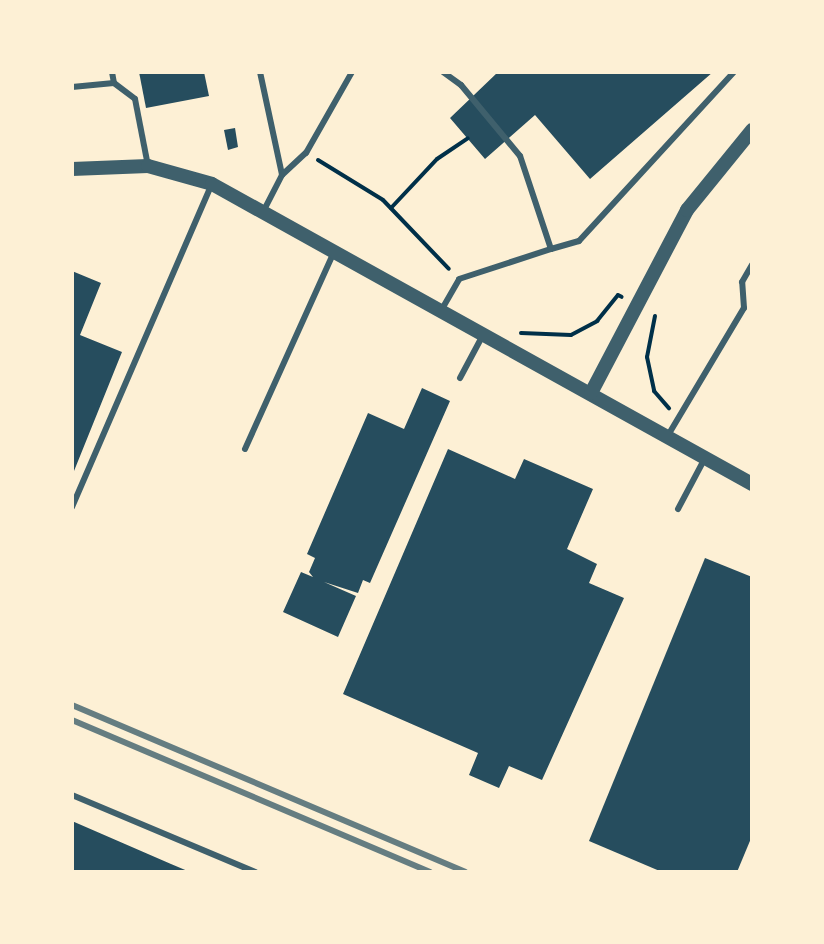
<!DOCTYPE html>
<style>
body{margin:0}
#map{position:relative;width:824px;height:944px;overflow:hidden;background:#fdf0d5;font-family:"Noto Sans",sans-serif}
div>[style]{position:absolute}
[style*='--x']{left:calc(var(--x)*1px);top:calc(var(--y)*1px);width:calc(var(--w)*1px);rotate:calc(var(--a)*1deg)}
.building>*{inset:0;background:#264d5e}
.path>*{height:4px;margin:-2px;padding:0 2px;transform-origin:2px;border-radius:2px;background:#003049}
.service>*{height:6px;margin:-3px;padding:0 3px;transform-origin:3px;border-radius:3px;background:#3f606c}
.tertiary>*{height:14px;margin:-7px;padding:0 7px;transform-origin:7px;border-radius:7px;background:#3f606c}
.rail>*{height:6px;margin:-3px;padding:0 3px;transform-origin:3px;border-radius:3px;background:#657d81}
span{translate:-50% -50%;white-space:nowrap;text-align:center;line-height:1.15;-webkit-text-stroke:6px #fdf0d5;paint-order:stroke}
.frame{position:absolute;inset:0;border:74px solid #fdf0d5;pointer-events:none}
</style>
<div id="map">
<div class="building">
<div style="clip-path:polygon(139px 72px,204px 72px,209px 96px,146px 108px)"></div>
<div style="clip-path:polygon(498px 72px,713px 72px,590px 179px,535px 115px,485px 159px,450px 118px)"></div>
<div style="clip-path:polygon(235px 128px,238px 147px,228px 150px,224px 130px)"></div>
<div style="clip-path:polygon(72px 271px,101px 283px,80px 335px,122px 352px,72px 476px)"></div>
<div style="clip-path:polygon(422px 388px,450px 401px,370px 583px,363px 580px,358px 593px,324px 582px,356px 596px,338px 637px,283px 612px,301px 572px,313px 577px,309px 572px,315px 558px,307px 554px,368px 413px,404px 429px)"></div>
<div style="clip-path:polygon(448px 449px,515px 479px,524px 459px,593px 489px,567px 549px,597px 564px,589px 583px,624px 598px,542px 780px,509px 766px,499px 788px,469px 775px,478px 753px,343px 694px)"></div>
<div style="clip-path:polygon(705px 558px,752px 577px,752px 836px,737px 872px,662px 872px,589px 841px)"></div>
<div style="clip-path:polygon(72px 821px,171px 864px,190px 872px,72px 872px)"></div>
</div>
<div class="path">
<div style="--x:318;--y:160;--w:76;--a:31.6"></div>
<div style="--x:383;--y:200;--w:95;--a:46.3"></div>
<div style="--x:391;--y:208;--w:67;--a:-46.8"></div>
<div style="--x:437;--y:159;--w:37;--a:-34"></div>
<div style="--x:655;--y:316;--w:42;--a:101"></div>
<div style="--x:647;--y:357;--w:35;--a:78"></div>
<div style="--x:654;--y:391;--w:23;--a:49"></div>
<div style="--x:521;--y:333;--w:50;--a:2.3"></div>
<div style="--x:571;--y:335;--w:30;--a:-28"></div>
<div style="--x:597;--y:321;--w:33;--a:-51"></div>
<div style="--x:618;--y:295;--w:4;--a:27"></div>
</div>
<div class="service">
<div style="--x:112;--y:72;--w:11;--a:80"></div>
<div style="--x:114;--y:83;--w:26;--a:37"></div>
<div style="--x:135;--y:99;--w:68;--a:79"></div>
<div style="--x:260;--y:72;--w:105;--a:77.9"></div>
<div style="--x:282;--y:175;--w:42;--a:117.2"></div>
<div style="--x:72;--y:87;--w:42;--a:-5.4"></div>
<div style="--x:282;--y:175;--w:33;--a:-43"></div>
<div style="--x:306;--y:153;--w:93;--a:-60.4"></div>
<div style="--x:551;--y:249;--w:29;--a:-16"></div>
<div style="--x:579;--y:241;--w:229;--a:-47.5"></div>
<div style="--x:442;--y:309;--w:34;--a:-60"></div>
<div style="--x:459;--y:279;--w:97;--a:-18.1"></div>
<div style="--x:551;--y:249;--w:98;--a:-108.4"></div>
<div style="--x:520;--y:156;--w:92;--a:-129.7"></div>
<div style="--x:461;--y:85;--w:22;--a:-144"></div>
<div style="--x:460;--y:378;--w:49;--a:-61.9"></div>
<div style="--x:667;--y:437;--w:150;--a:-59.2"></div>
<div style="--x:744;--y:308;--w:26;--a:-94"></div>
<div style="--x:742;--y:282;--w:20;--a:-60"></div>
<div style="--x:245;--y:449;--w:216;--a:-65.7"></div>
<div style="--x:72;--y:507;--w:352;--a:-66.6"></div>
<div style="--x:678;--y:509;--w:58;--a:-62.1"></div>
<div style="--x:72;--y:795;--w:199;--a:22.8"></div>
</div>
<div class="tertiary">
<div style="--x:72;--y:169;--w:76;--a:-2.3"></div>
<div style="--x:148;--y:166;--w:66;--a:15.7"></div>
<div style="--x:212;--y:184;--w:618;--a:29.05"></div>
<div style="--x:591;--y:393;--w:207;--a:-62.3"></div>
<div style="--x:687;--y:210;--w:103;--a:-50.9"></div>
</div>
<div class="rail">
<div style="--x:72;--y:705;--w:427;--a:23"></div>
<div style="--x:72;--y:720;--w:389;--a:23"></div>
</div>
<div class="frame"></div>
</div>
